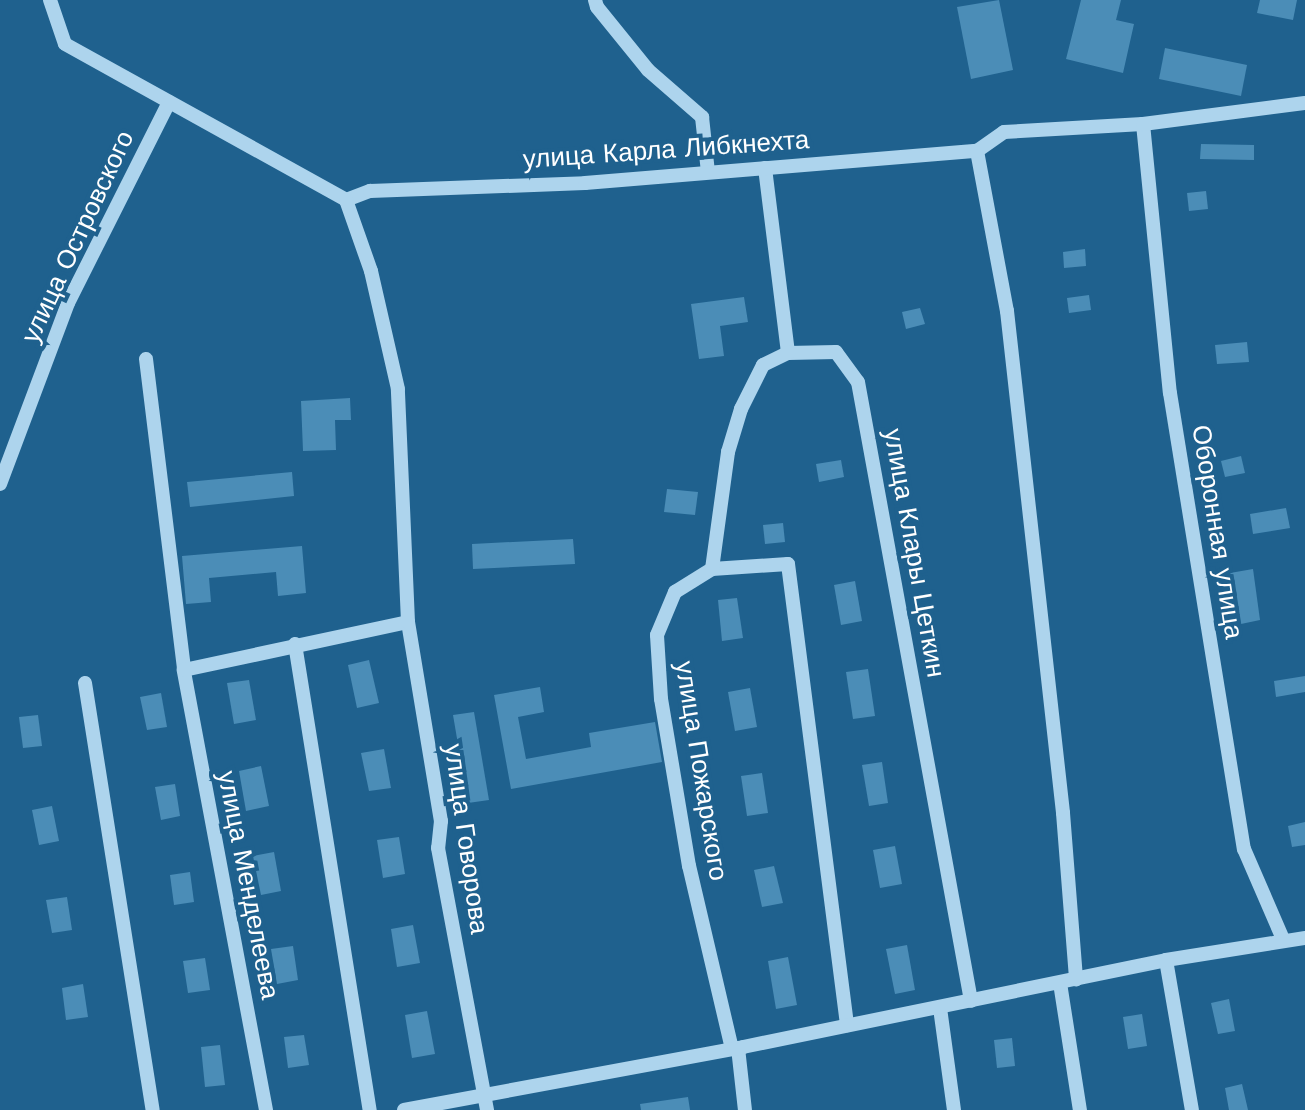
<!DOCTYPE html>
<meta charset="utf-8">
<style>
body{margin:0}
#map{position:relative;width:1305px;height:1110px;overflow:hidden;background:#1f618e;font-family:"Work Sans",sans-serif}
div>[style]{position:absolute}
.building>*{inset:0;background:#4b8db7}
.minor>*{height:14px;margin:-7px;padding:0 7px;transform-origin:7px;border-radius:7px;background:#add4ed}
span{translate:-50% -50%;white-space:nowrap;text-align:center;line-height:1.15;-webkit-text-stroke:8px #1f618e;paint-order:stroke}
.street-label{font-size:26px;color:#fff}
</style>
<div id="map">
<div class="building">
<div style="clip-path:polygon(999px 0,1013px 70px,971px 79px,957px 7px)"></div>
<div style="clip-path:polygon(1081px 0,1121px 0,1116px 20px,1134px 24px,1123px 73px,1066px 59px)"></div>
<div style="clip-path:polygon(1260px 0,1297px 0,1293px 20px,1257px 13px)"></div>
<div style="clip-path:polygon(1165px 48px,1247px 65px,1241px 96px,1159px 79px)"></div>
<div style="clip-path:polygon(1201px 144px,1254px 145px,1254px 160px,1200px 159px)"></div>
<div style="clip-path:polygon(1206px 191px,1208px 209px,1189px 211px,1187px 193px)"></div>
<div style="clip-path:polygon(1085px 249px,1086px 266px,1064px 268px,1063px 252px)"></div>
<div style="clip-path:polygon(1089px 295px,1091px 310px,1069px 313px,1067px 298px)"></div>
<div style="clip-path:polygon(744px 297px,748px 322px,720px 326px,724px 356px,699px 359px,691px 304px)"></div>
<div style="clip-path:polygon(920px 308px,925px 324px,906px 329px,902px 312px)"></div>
<div style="clip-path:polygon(1247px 342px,1249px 362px,1217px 364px,1215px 345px)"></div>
<div style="clip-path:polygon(350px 398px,351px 420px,335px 420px,336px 450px,303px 451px,301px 401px)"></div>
<div style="clip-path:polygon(1241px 456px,1245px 473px,1225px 477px,1221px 461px)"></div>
<div style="clip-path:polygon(841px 460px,844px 477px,819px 482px,816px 464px)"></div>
<div style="clip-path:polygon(292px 472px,294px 496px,190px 507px,187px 482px)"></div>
<div style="clip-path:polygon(667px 489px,698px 492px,695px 515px,664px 512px)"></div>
<div style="clip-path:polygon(1286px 508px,1290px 528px,1253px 534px,1250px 514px)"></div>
<div style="clip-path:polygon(783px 523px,785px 542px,765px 544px,763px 525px)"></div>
<div style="clip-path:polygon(573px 539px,575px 564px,473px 569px,472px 544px)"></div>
<div style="clip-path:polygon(302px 546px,306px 593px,278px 596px,276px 572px,209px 578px,211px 602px,186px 604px,182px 556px)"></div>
<div style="clip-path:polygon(1253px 569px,1260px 620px,1241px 624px,1230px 573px)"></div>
<div style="clip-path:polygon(855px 581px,862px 621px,841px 625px,834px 585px)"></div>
<div style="clip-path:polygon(737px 598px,743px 638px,722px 641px,718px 600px)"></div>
<div style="clip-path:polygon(369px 660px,379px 703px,357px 708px,348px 665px)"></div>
<div style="clip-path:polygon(868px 669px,875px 716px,853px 719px,846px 672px)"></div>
<div style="clip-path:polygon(1305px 676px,1305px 692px,1276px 697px,1274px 681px)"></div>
<div style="clip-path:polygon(249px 680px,256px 720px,234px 724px,227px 683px)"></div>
<div style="clip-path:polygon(540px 687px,544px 712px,518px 717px,526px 759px,591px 747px,589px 733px,655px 722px,662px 762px,511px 789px,494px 695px)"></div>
<div style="clip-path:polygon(750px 688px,757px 727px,735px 731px,728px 692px)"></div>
<div style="clip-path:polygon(161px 693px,167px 727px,147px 730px,140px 697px)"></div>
<div style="clip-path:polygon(474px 712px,489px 800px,468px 803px,453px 715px)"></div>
<div style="clip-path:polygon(38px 715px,42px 746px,23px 748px,19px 717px)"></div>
<div style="clip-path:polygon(384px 749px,391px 788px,369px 791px,361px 753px)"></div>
<div style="clip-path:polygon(882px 762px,888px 803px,869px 806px,862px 765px)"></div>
<div style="clip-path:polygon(261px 766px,269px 806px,246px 811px,239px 771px)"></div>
<div style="clip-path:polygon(762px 773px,768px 813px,747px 816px,741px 776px)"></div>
<div style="clip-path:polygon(175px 784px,180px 816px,161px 820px,155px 787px)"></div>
<div style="clip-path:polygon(52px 806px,59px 841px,39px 845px,32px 810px)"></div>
<div style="clip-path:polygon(1305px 822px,1305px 845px,1292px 847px,1288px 826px)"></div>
<div style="clip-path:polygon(399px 837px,405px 874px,383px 878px,377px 840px)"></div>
<div style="clip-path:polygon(895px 846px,902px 884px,880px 888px,873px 850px)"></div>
<div style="clip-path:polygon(274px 852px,281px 891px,261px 895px,253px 856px)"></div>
<div style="clip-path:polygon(774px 866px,783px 903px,762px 907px,754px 870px)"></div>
<div style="clip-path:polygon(190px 872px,194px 902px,174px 905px,170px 875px)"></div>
<div style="clip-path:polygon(67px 897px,72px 930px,52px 933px,46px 900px)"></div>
<div style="clip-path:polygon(413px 925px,420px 963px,397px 967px,391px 929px)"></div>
<div style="clip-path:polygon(907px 945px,915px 990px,895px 994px,886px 949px)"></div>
<div style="clip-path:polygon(293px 946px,298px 980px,277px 984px,271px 949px)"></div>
<div style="clip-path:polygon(788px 957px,797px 1005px,776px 1009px,768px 961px)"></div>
<div style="clip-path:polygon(205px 958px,210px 990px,188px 993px,183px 961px)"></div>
<div style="clip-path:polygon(83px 984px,88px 1017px,66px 1020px,62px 988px)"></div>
<div style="clip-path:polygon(1229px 999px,1235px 1031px,1218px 1034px,1211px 1003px)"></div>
<div style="clip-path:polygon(427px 1011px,435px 1054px,412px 1058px,405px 1015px)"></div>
<div style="clip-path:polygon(1142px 1014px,1147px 1046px,1128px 1049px,1123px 1017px)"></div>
<div style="clip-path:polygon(304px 1035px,309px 1065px,288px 1068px,284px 1037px)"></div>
<div style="clip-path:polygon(1012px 1038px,1015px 1066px,997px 1068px,994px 1040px)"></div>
<div style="clip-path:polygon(220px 1045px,225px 1085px,205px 1087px,201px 1047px)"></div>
<div style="clip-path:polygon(1242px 1084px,1248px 1110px,1229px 1110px,1225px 1088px)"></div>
<div style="clip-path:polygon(688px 1097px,690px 1110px,641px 1110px,640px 1104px)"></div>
</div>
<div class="minor">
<div style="left:50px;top:0;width:46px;rotate:71.2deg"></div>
<div style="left:65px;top:44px;width:321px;rotate:29deg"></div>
<div style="left:595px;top:0;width:7px;rotate:74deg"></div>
<div style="left:597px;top:7px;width:81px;rotate:51deg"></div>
<div style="left:648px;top:70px;width:72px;rotate:41deg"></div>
<div style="left:702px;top:117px;width:55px;rotate:83.8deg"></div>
<div style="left:1143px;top:124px;width:270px;rotate:84.3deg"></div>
<div style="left:1170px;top:393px;width:462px;rotate:80.8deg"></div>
<div style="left:1244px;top:849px;width:98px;rotate:66.6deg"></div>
<div style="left:977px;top:151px;width:163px;rotate:79.4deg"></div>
<div style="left:1007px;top:311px;width:505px;rotate:83.63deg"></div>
<div style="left:1063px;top:813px;width:167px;rotate:85.5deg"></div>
<div style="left:765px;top:168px;width:186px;rotate:82.9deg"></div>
<div style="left:788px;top:353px;width:48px;rotate:-1.2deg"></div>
<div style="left:836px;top:352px;width:37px;rotate:54deg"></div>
<div style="left:858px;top:382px;width:629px;rotate:79.65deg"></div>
<div style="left:346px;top:200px;width:26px;rotate:-21deg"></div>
<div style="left:370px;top:191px;width:215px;rotate:-2.1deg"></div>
<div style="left:585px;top:183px;width:393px;rotate:-4.7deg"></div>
<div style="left:977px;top:151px;width:33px;rotate:-35deg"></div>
<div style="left:1004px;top:132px;width:139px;rotate:-3.3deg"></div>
<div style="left:1143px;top:124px;width:163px;rotate:-7.4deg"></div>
<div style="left:146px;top:359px;width:313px;rotate:83deg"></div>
<div style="left:0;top:484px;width:193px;rotate:-69.4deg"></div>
<div style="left:68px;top:303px;width:225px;rotate:-63.3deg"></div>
<div style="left:712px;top:569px;width:76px;rotate:-3.8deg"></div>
<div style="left:788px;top:564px;width:465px;rotate:82.7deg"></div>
<div style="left:408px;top:622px;width:202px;rotate:80.6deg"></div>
<div style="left:441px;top:821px;width:27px;rotate:96deg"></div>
<div style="left:438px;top:848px;width:267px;rotate:79.4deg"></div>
<div style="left:295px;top:644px;width:472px;rotate:80.9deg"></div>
<div style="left:85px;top:683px;width:432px;rotate:81deg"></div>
<div style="left:1166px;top:960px;width:152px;rotate:80.2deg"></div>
<div style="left:1060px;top:983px;width:129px;rotate:81.1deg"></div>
<div style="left:940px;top:1008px;width:103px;rotate:82.2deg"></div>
<div style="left:738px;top:1048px;width:62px;rotate:83.6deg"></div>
<div style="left:732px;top:1049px;width:188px;rotate:-103.2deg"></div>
<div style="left:689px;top:866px;width:169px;rotate:-99.5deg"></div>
<div style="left:661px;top:699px;width:64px;rotate:-93.6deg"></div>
<div style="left:657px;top:635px;width:47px;rotate:-67.3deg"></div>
<div style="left:675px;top:592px;width:44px;rotate:-31.9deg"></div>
<div style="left:712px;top:569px;width:118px;rotate:-82.2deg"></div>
<div style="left:728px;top:452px;width:45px;rotate:-73.2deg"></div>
<div style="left:741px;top:409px;width:49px;rotate:-63.4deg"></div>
<div style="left:763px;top:365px;width:28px;rotate:-26deg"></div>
<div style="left:266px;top:1110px;width:448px;rotate:-100.6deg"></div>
<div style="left:184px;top:670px;width:229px;rotate:-12.1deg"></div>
<div style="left:408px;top:622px;width:233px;rotate:-92.5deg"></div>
<div style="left:398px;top:389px;width:121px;rotate:-102.9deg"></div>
<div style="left:371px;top:271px;width:75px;rotate:-109.4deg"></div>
<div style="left:404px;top:1110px;width:345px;rotate:-10.5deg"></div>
<div style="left:743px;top:1047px;width:432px;rotate:-11.6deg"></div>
<div style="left:1166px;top:960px;width:141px;rotate:-9deg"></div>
</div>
<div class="street-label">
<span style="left:666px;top:150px;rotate:-4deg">улица Карла Либкнехта</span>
<span style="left:78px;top:237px;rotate:-65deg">улица Островского</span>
<span style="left:1217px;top:532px;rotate:81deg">Оборонная улица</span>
<span style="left:914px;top:553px;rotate:80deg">улица Клары Цеткин</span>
<span style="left:701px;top:771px;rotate:81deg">улица Пожарского</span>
<span style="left:466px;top:839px;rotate:82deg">улица Говорова</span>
<span style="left:248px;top:885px;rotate:79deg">улица Менделеева</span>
</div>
</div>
